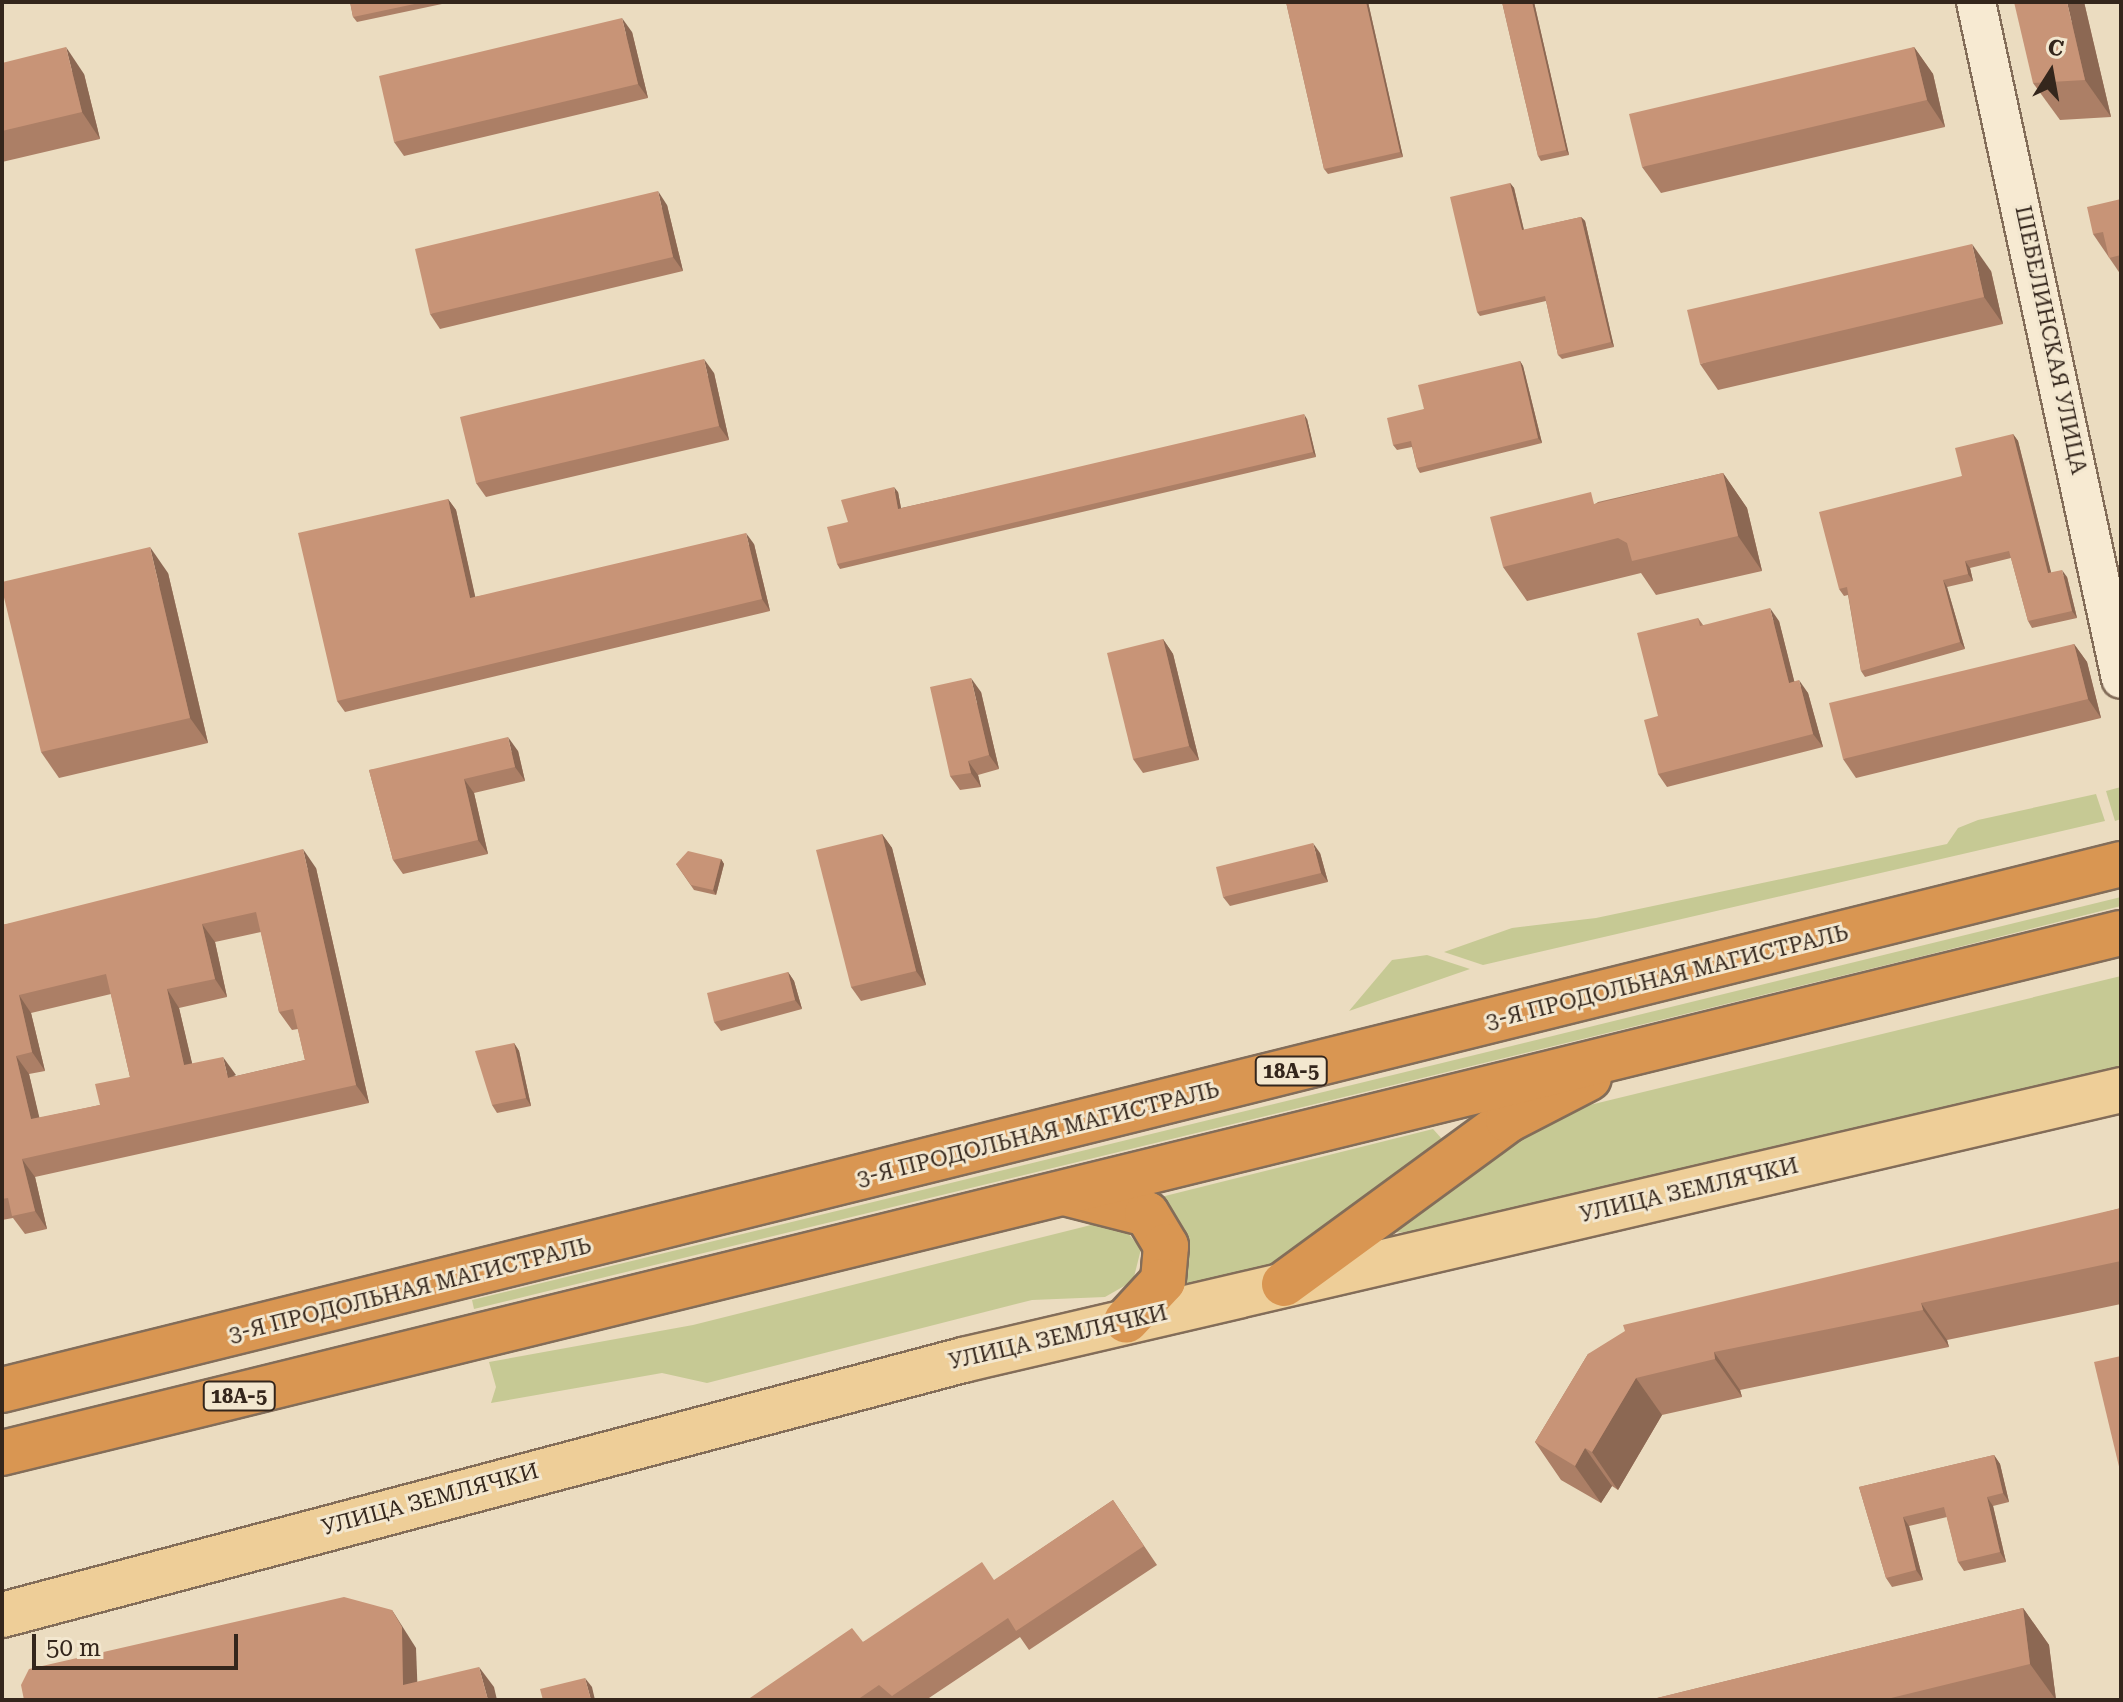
<!DOCTYPE html>
<meta charset="utf-8">
<style>
body{margin:0}
#map{position:relative;width:2123px;height:1702px;overflow:hidden;background:#ebdcc0;font-family:"Roboto Serif",serif}
div>[style]{position:absolute}
.green>*{inset:0;background:#c6c994}
.roads{filter:drop-shadow(2px 0 #836d59) drop-shadow(-2px 0 #836d59) drop-shadow(0 2px #836d59) drop-shadow(0 -2px #836d59)}
.minor>*{height:38px;margin:-19px;padding:0 19px;transform-origin:19px;border-radius:19px;background:#f7ead2}
.major>*{height:44px;margin:-22px;padding:0 22px;transform-origin:22px;border-radius:22px;background:#eece98}
.highway>*{height:44px;margin:-22px;padding:0 22px;transform-origin:22px;border-radius:22px;background:#d99652}
.wall>*{inset:0;background:#ac7f66}
.shaded-wall>*{inset:0;background:#8c6853}
.building>*{inset:0;background:#c89477}
span{translate:-50% -50%;white-space:nowrap;text-align:center;line-height:1.15;-webkit-text-stroke:6px #f3e7cf;paint-order:stroke}
.shield-label span{padding:2px 6px;background:#f3e7cf;border:2px solid;border-radius:6px;-webkit-text-stroke-width:0}
.shield-label{font-size:20px;color:#34261c;font-weight:700}
.street-label{font-size:22px;color:#34261c}
.frame{position:absolute;inset:0;border:4px solid #34261c;pointer-events:none}
.north{position:absolute;left:2011px;top:32px;width:80px;height:80px;-webkit-text-stroke:6px #f3e7cf;paint-order:stroke;rotate:11deg;font-size:22px;font-weight:700;line-height:32px;text-align:center;color:#34261c}
.north::after{content:'';display:block;margin:auto;width:28px;height:36px;background:#34261c;clip-path:polygon(50% 0,100% 100%,50% 72%,0 100%)}
.scale{position:absolute;left:32px;top:1634px;width:206px;height:36px;box-sizing:border-box;border:4px solid #34261c;border-top:0;padding-left:10px;font-size:24px;line-height:28px;white-space:nowrap;color:#34261c;-webkit-text-stroke:6px #f3e7cf;paint-order:stroke}
</style>
<div id="map">
<div class="green">
<div style="clip-path:polygon(2121px 787px,2121px 819px,2115px 821px,2106px 791px)"></div>
<div style="clip-path:polygon(2096px 794px,2105px 821px,1483px 965px,1444px 952px,1512px 928px,1596px 918px,1947px 844px,1958px 828px,1978px 820px)"></div>
<div style="clip-path:polygon(2121px 897px,2121px 906px,1919px 957px,474px 1309px,472px 1300px)"></div>
<div style="clip-path:polygon(1427px 955px,1470px 969px,1349px 1011px,1392px 960px)"></div>
<div style="clip-path:polygon(2121px 976px,2121px 1066px,1426px 1234px,1393px 1232px,1397px 1221px,1528px 1120px)"></div>
<div style="clip-path:polygon(1433px 1129px,1442px 1139px,1436px 1151px,1289px 1261px,1165px 1298px,1149px 1200px)"></div>
<div style="clip-path:polygon(1099px 1223px,1122px 1226px,1141px 1249px,1133px 1281px,1105px 1297px,1032px 1300px,707px 1383px,662px 1373px,491px 1403px,496px 1387px,489px 1362px,693px 1325px)"></div>
</div>
<div class="roads">
<div class="minor">
<div style="left:1976px;top:2px;width:692px;rotate:77.91deg"></div>
</div>
<div class="major">
<div style="left:2px;top:1615px;width:994px;rotate:-14.86deg"></div>
<div style="left:963px;top:1360px;width:1189px;rotate:-13.12deg"></div>
</div>
<div class="highway">
<div style="left:1068px;top:1194px;width:81px;rotate:14.2deg"></div>
<div style="left:1147px;top:1214px;width:37px;rotate:59deg"></div>
<div style="left:1166px;top:1246px;width:35px;rotate:95deg"></div>
<div style="left:1163px;top:1281px;width:54px;rotate:132.8deg"></div>
<div style="left:1284px;top:1284px;width:278px;rotate:-36.2deg"></div>
<div style="left:1508px;top:1120px;width:91px;rotate:-27.4deg"></div>
<div style="left:2px;top:1390px;width:2183px;rotate:-13.94deg"></div>
<div style="left:2px;top:1453px;width:2182px;rotate:-13.79deg"></div>
</div>
</div>
<div class="wall">
<div style="clip-path:polygon(350px 2px,442px 2px,442px 4px,357px 22px,353px 17px)"></div>
<div style="clip-path:polygon(1286px 2px,1368px 2px,1403px 157px,1328px 174px,1324px 169px)"></div>
<div style="clip-path:polygon(1502px 2px,1534px 2px,1569px 155px,1541px 161px,1538px 156px)"></div>
<div style="clip-path:polygon(2084px 2px,2111px 117px,2060px 120px,2033px 83px)"></div>
<div style="clip-path:polygon(632px 32px,648px 98px,404px 156px,394px 142px)"></div>
<div style="clip-path:polygon(1914px 47px,1933px 74px,1945px 127px,1661px 193px,1642px 167px)"></div>
<div style="clip-path:polygon(2px 63px,84px 74px,100px 139px,2px 162px)"></div>
<div style="clip-path:polygon(1510px 183px,1514px 188px,1524px 230px,1581px 217px,1585px 221px,1614px 347px,1562px 359px,1558px 355px,1546px 301px,1480px 316px,1477px 312px)"></div>
<div style="clip-path:polygon(2121px 199px,2121px 275px,2093px 234px)"></div>
<div style="clip-path:polygon(667px 205px,683px 271px,440px 329px,430px 314px)"></div>
<div style="clip-path:polygon(1991px 271px,2003px 324px,1718px 390px,1700px 364px)"></div>
<div style="clip-path:polygon(1520px 361px,1523px 366px,1542px 443px,1420px 473px,1417px 468px,1412px 447px,1397px 450px,1393px 445px,1424px 409px)"></div>
<div style="clip-path:polygon(714px 373px,729px 440px,486px 497px,476px 483px)"></div>
<div style="clip-path:polygon(1307px 419px,1316px 457px,840px 569px,837px 564px,848px 522px,898px 492px,901px 508px)"></div>
<div style="clip-path:polygon(2013px 434px,2018px 441px,2051px 573px,2067px 577px,2077px 618px,2032px 628px,2028px 621px,2011px 558px,1970px 568px,1973px 581px,1947px 587px,1965px 649px,1865px 677px,1861px 671px,1848px 595px,1844px 596px,1839px 589px,1962px 476px)"></div>
<div style="clip-path:polygon(1723px 473px,1747px 508px,1762px 571px,1656px 595px,1641px 573px,1527px 601px,1503px 567px,1598px 502px)"></div>
<div style="clip-path:polygon(448px 499px,456px 510px,475px 597px,754px 544px,770px 611px,345px 712px,337px 701px)"></div>
<div style="clip-path:polygon(168px 573px,208px 743px,59px 778px,41px 752px)"></div>
<div style="clip-path:polygon(1698px 618px,1703px 625px,1779px 621px,1794px 681px,1808px 693px,1823px 747px,1667px 787px,1658px 774px,1658px 716px)"></div>
<div style="clip-path:polygon(1163px 639px,1173px 654px,1199px 760px,1143px 773px,1133px 759px)"></div>
<div style="clip-path:polygon(2074px 644px,2087px 662px,2101px 718px,1856px 778px,1843px 759px)"></div>
<div style="clip-path:polygon(981px 692px,999px 769px,978px 775px,981px 787px,960px 790px,950px 776px)"></div>
<div style="clip-path:polygon(518px 751px,525px 781px,474px 793px,488px 854px,403px 874px,393px 860px,369px 770px)"></div>
<div style="clip-path:polygon(882px 834px,892px 848px,926px 985px,861px 1001px,851px 987px)"></div>
<div style="clip-path:polygon(1320px 853px,1328px 882px,1230px 906px,1223px 897px)"></div>
<div style="clip-path:polygon(721px 859px,724px 864px,716px 895px,694px 890px,676px 864px)"></div>
<div style="clip-path:polygon(evenodd,316px 868px,369px 1103px,35px 1177px,47px 1229px,25px 1234px,13px 1218px,2px 1220px,2px 925px,316px 868px,261px 932px,279px 1012px,292px 1030px,298px 1029px,305px 1060px,236px 1076px,192px 1064px,179px 1008px,227px 997px,215px 942px,261px 932px,316px 868px,111px 994px,130px 1077px,100px 1105px,39px 1118px,29px 1074px,45px 1071px,31px 1013px,111px 994px)"></div>
<div style="clip-path:polygon(788px 972px,794px 981px,802px 1009px,721px 1031px,714px 1022px)"></div>
<div style="clip-path:polygon(514px 1043px,519px 1051px,531px 1106px,497px 1113px,492px 1105px)"></div>
<div style="clip-path:polygon(2121px 1208px,2121px 1304px,1947px 1340px,1949px 1347px,1740px 1390px,1742px 1397px,1662px 1415px,1618px 1490px,1612px 1486px,1601px 1503px,1561px 1480px,1535px 1442px,1588px 1354px)"></div>
<div style="clip-path:polygon(1994px 1455px,2000px 1464px,2009px 1502px,1993px 1506px,2006px 1562px,1964px 1571px,1958px 1562px,1947px 1517px,1909px 1526px,1923px 1580px,1892px 1587px,1886px 1578px,1859px 1487px)"></div>
<div style="clip-path:polygon(1113px 1500px,1157px 1565px,1029px 1650px,1020px 1637px,926px 1700px,747px 1700px,863px 1642px,995px 1580px)"></div>
<div style="clip-path:polygon(2023px 1608px,2049px 1645px,2056px 1700px,1649px 1700px)"></div>
</div>
<div class="shaded-wall">
<div style="clip-path:polygon(1366px 2px,1368px 2px,1403px 157px,1400px 152px)"></div>
<div style="clip-path:polygon(1532px 2px,1534px 2px,1569px 155px,1566px 150px)"></div>
<div style="clip-path:polygon(2067px 2px,2084px 2px,2111px 117px,2085px 80px)"></div>
<div style="clip-path:polygon(622px 18px,632px 32px,648px 98px,638px 84px)"></div>
<div style="clip-path:polygon(66px 47px,84px 74px,100px 139px,82px 112px)"></div>
<div style="clip-path:polygon(1914px 47px,1933px 74px,1945px 127px,1927px 100px)"></div>
<div style="clip-path:polygon(1510px 183px,1514px 188px,1525px 235px,1522px 230px)"></div>
<div style="clip-path:polygon(658px 191px,667px 205px,683px 271px,673px 257px)"></div>
<div style="clip-path:polygon(1581px 217px,1585px 221px,1614px 347px,1611px 342px)"></div>
<div style="clip-path:polygon(1972px 244px,1991px 271px,2003px 324px,1984px 297px)"></div>
<div style="clip-path:polygon(704px 359px,714px 373px,729px 440px,719px 426px)"></div>
<div style="clip-path:polygon(1520px 361px,1523px 366px,1542px 443px,1538px 438px)"></div>
<div style="clip-path:polygon(1304px 414px,1307px 419px,1316px 457px,1313px 452px)"></div>
<div style="clip-path:polygon(2013px 434px,2018px 441px,2053px 580px,2048px 573px)"></div>
<div style="clip-path:polygon(1723px 473px,1747px 508px,1762px 571px,1738px 536px)"></div>
<div style="clip-path:polygon(894px 487px,898px 492px,902px 514px,898px 509px)"></div>
<div style="clip-path:polygon(448px 499px,456px 510px,478px 609px,470px 598px)"></div>
<div style="clip-path:polygon(746px 533px,754px 544px,770px 611px,762px 599px)"></div>
<div style="clip-path:polygon(150px 547px,168px 573px,208px 743px,190px 718px)"></div>
<div style="clip-path:polygon(1965px 561px,1970px 568px,1973px 581px,1968px 574px)"></div>
<div style="clip-path:polygon(2062px 570px,2067px 577px,2077px 618px,2072px 611px)"></div>
<div style="clip-path:polygon(1943px 580px,1947px 587px,1965px 649px,1960px 642px)"></div>
<div style="clip-path:polygon(1770px 608px,1779px 621px,1798px 696px,1789px 683px)"></div>
<div style="clip-path:polygon(1163px 639px,1173px 654px,1199px 760px,1189px 746px)"></div>
<div style="clip-path:polygon(2074px 644px,2087px 662px,2101px 718px,2088px 699px)"></div>
<div style="clip-path:polygon(971px 678px,981px 692px,999px 769px,989px 755px)"></div>
<div style="clip-path:polygon(1799px 680px,1808px 693px,1823px 747px,1813px 734px)"></div>
<div style="clip-path:polygon(508px 737px,518px 751px,525px 781px,515px 767px)"></div>
<div style="clip-path:polygon(968px 761px,978px 775px,981px 787px,971px 773px)"></div>
<div style="clip-path:polygon(464px 779px,474px 793px,488px 854px,478px 840px)"></div>
<div style="clip-path:polygon(882px 834px,892px 848px,926px 985px,916px 971px)"></div>
<div style="clip-path:polygon(1313px 843px,1320px 853px,1328px 882px,1321px 873px)"></div>
<div style="clip-path:polygon(303px 849px,316px 868px,369px 1103px,356px 1085px)"></div>
<div style="clip-path:polygon(721px 859px,724px 864px,716px 895px,713px 890px)"></div>
<div style="clip-path:polygon(202px 924px,215px 942px,227px 997px,215px 979px)"></div>
<div style="clip-path:polygon(788px 972px,794px 981px,802px 1009px,795px 1000px)"></div>
<div style="clip-path:polygon(167px 989px,179px 1008px,197px 1084px,184px 1065px)"></div>
<div style="clip-path:polygon(19px 995px,31px 1013px,45px 1071px,32px 1052px)"></div>
<div style="clip-path:polygon(514px 1043px,519px 1051px,531px 1106px,526px 1098px)"></div>
<div style="clip-path:polygon(16px 1056px,29px 1074px,44px 1137px,31px 1119px)"></div>
<div style="clip-path:polygon(223px 1057px,236px 1075px,228px 1078px)"></div>
<div style="clip-path:polygon(22px 1159px,35px 1177px,47px 1229px,35px 1211px)"></div>
<div style="clip-path:polygon(1921px 1303px,1947px 1340px,1949px 1347px,1923px 1310px)"></div>
<div style="clip-path:polygon(1714px 1352px,1740px 1390px,1742px 1397px,1715px 1359px)"></div>
<div style="clip-path:polygon(1636px 1378px,1662px 1415px,1618px 1490px,1592px 1452px)"></div>
<div style="clip-path:polygon(1585px 1448px,1612px 1486px,1601px 1503px,1575px 1466px)"></div>
<div style="clip-path:polygon(1994px 1455px,2000px 1464px,2009px 1502px,2003px 1493px)"></div>
<div style="clip-path:polygon(1987px 1497px,1993px 1506px,2006px 1562px,2000px 1552px)"></div>
<div style="clip-path:polygon(1903px 1517px,1909px 1526px,1923px 1580px,1916px 1570px)"></div>
<div style="clip-path:polygon(2023px 1608px,2049px 1645px,2056px 1700px,2030px 1664px)"></div>
<div style="clip-path:polygon(392px 1610px,416px 1648px,418px 1700px,403px 1685px)"></div>
<div style="clip-path:polygon(479px 1667px,494px 1687px,497px 1700px,488px 1700px)"></div>
<div style="clip-path:polygon(585px 1678px,592px 1687px,595px 1700px,591px 1700px)"></div>
</div>
<div class="building">
<div style="clip-path:polygon(350px 2px,424px 2px,353px 17px)"></div>
<div style="clip-path:polygon(1286px 2px,1366px 2px,1400px 152px,1324px 169px)"></div>
<div style="clip-path:polygon(1502px 2px,1532px 2px,1566px 150px,1538px 156px)"></div>
<div style="clip-path:polygon(2014px 2px,2067px 2px,2085px 80px,2033px 83px)"></div>
<div style="clip-path:polygon(622px 18px,638px 84px,394px 142px,379px 76px)"></div>
<div style="clip-path:polygon(66px 47px,82px 112px,2px 131px,2px 63px)"></div>
<div style="clip-path:polygon(1914px 47px,1927px 100px,1642px 167px,1629px 114px)"></div>
<div style="clip-path:polygon(1510px 183px,1522px 230px,1581px 217px,1611px 342px,1558px 355px,1545px 296px,1477px 312px,1450px 197px)"></div>
<div style="clip-path:polygon(658px 191px,673px 257px,430px 314px,415px 249px)"></div>
<div style="clip-path:polygon(2121px 199px,2121px 255px,2109px 258px,2103px 232px,2093px 234px,2087px 207px)"></div>
<div style="clip-path:polygon(1972px 244px,1984px 297px,1700px 364px,1687px 310px)"></div>
<div style="clip-path:polygon(704px 359px,719px 426px,476px 483px,460px 417px)"></div>
<div style="clip-path:polygon(1520px 361px,1538px 438px,1417px 468px,1411px 441px,1393px 445px,1387px 418px,1424px 409px,1418px 385px)"></div>
<div style="clip-path:polygon(1304px 414px,1313px 452px,837px 564px,827px 527px,848px 522px,841px 500px,894px 487px,898px 509px)"></div>
<div style="clip-path:polygon(2013px 434px,2048px 573px,2062px 570px,2072px 611px,2028px 621px,2009px 551px,1965px 561px,1968px 574px,1943px 580px,1960px 642px,1861px 671px,1847px 587px,1839px 589px,1819px 512px,1962px 476px,1955px 448px)"></div>
<div style="clip-path:polygon(1723px 473px,1738px 536px,1632px 561px,1627px 543px,1618px 538px,1503px 567px,1490px 517px,1591px 492px,1594px 504px)"></div>
<div style="clip-path:polygon(448px 499px,470px 598px,746px 533px,762px 599px,337px 701px,298px 533px)"></div>
<div style="clip-path:polygon(150px 547px,190px 718px,41px 752px,2px 589px,2px 582px)"></div>
<div style="clip-path:polygon(1770px 608px,1789px 683px,1799px 680px,1813px 734px,1658px 774px,1644px 720px,1658px 716px,1637px 633px,1698px 618px,1700px 626px)"></div>
<div style="clip-path:polygon(1163px 639px,1189px 746px,1133px 759px,1107px 653px)"></div>
<div style="clip-path:polygon(2074px 644px,2088px 699px,1843px 759px,1829px 703px)"></div>
<div style="clip-path:polygon(971px 678px,989px 755px,968px 761px,971px 773px,950px 776px,930px 687px)"></div>
<div style="clip-path:polygon(508px 737px,515px 767px,464px 779px,478px 840px,393px 860px,369px 770px)"></div>
<div style="clip-path:polygon(882px 834px,916px 971px,851px 987px,816px 850px)"></div>
<div style="clip-path:polygon(1313px 843px,1321px 873px,1223px 897px,1216px 867px)"></div>
<div style="clip-path:polygon(evenodd,303px 849px,356px 1085px,22px 1159px,35px 1211px,12px 1216px,8px 1198px,2px 1199px,2px 925px,303px 849px,256px 912px,279px 1012px,293px 1009px,305px 1060px,228px 1078px,223px 1057px,184px 1065px,167px 989px,215px 979px,202px 924px,256px 912px,303px 849px,106px 974px,130px 1077px,95px 1084px,100px 1105px,31px 1119px,16px 1056px,32px 1052px,19px 995px,106px 974px)"></div>
<div style="clip-path:polygon(688px 851px,721px 859px,713px 890px,691px 885px,676px 864px)"></div>
<div style="clip-path:polygon(788px 972px,795px 1000px,714px 1022px,707px 993px)"></div>
<div style="clip-path:polygon(514px 1043px,526px 1098px,492px 1105px,475px 1051px)"></div>
<div style="clip-path:polygon(2121px 1208px,2121px 1261px,1921px 1303px,1923px 1310px,1714px 1352px,1715px 1359px,1636px 1378px,1592px 1452px,1585px 1448px,1575px 1466px,1535px 1442px,1588px 1354px,1625px 1331px,1623px 1325px)"></div>
<div style="clip-path:polygon(2121px 1356px,2121px 1475px,2094px 1362px)"></div>
<div style="clip-path:polygon(1994px 1455px,2003px 1493px,1987px 1497px,2000px 1552px,1958px 1562px,1944px 1507px,1903px 1517px,1916px 1570px,1886px 1578px,1859px 1487px)"></div>
<div style="clip-path:polygon(1113px 1500px,1144px 1546px,1016px 1631px,1008px 1618px,892px 1696px,879px 1685px,857px 1700px,747px 1700px,852px 1628px,863px 1642px,982px 1562px,994px 1580px)"></div>
<div style="clip-path:polygon(344px 1597px,392px 1610px,402px 1627px,403px 1685px,479px 1667px,488px 1700px,24px 1700px,21px 1685px,29px 1669px)"></div>
<div style="clip-path:polygon(2023px 1608px,2030px 1664px,1883px 1700px,1649px 1700px)"></div>
<div style="clip-path:polygon(585px 1678px,591px 1700px,543px 1700px,540px 1689px)"></div>
</div>
<div class="shield-label">
<span style="left:1291px;top:1071px">18А-5</span>
<span style="left:239px;top:1396px">18А-5</span>
</div>
<div class="street-label">
<span style="left:2051px;top:340px;rotate:78deg">ШЕБЕЛИНСКАЯ УЛИЦА</span>
<span style="left:1667px;top:977px;rotate:-14deg">3-Я ПРОДОЛЬНАЯ МАГИСТРАЛЬ</span>
<span style="left:1038px;top:1134px;rotate:-14deg">3-Я ПРОДОЛЬНАЯ МАГИСТРАЛЬ</span>
<span style="left:1689px;top:1190px;rotate:-13deg">УЛИЦА ЗЕМЛЯЧКИ</span>
<span style="left:410px;top:1290px;rotate:-14deg">3-Я ПРОДОЛЬНАЯ МАГИСТРАЛЬ</span>
<span style="left:1058px;top:1337px;rotate:-13deg">УЛИЦА ЗЕМЛЯЧКИ</span>
<span style="left:430px;top:1499px;rotate:-15deg">УЛИЦА ЗЕМЛЯЧКИ</span>
</div>
<div class="frame"></div>
<div class="north">С</div>
<div class="scale">50 m</div>
</div>
